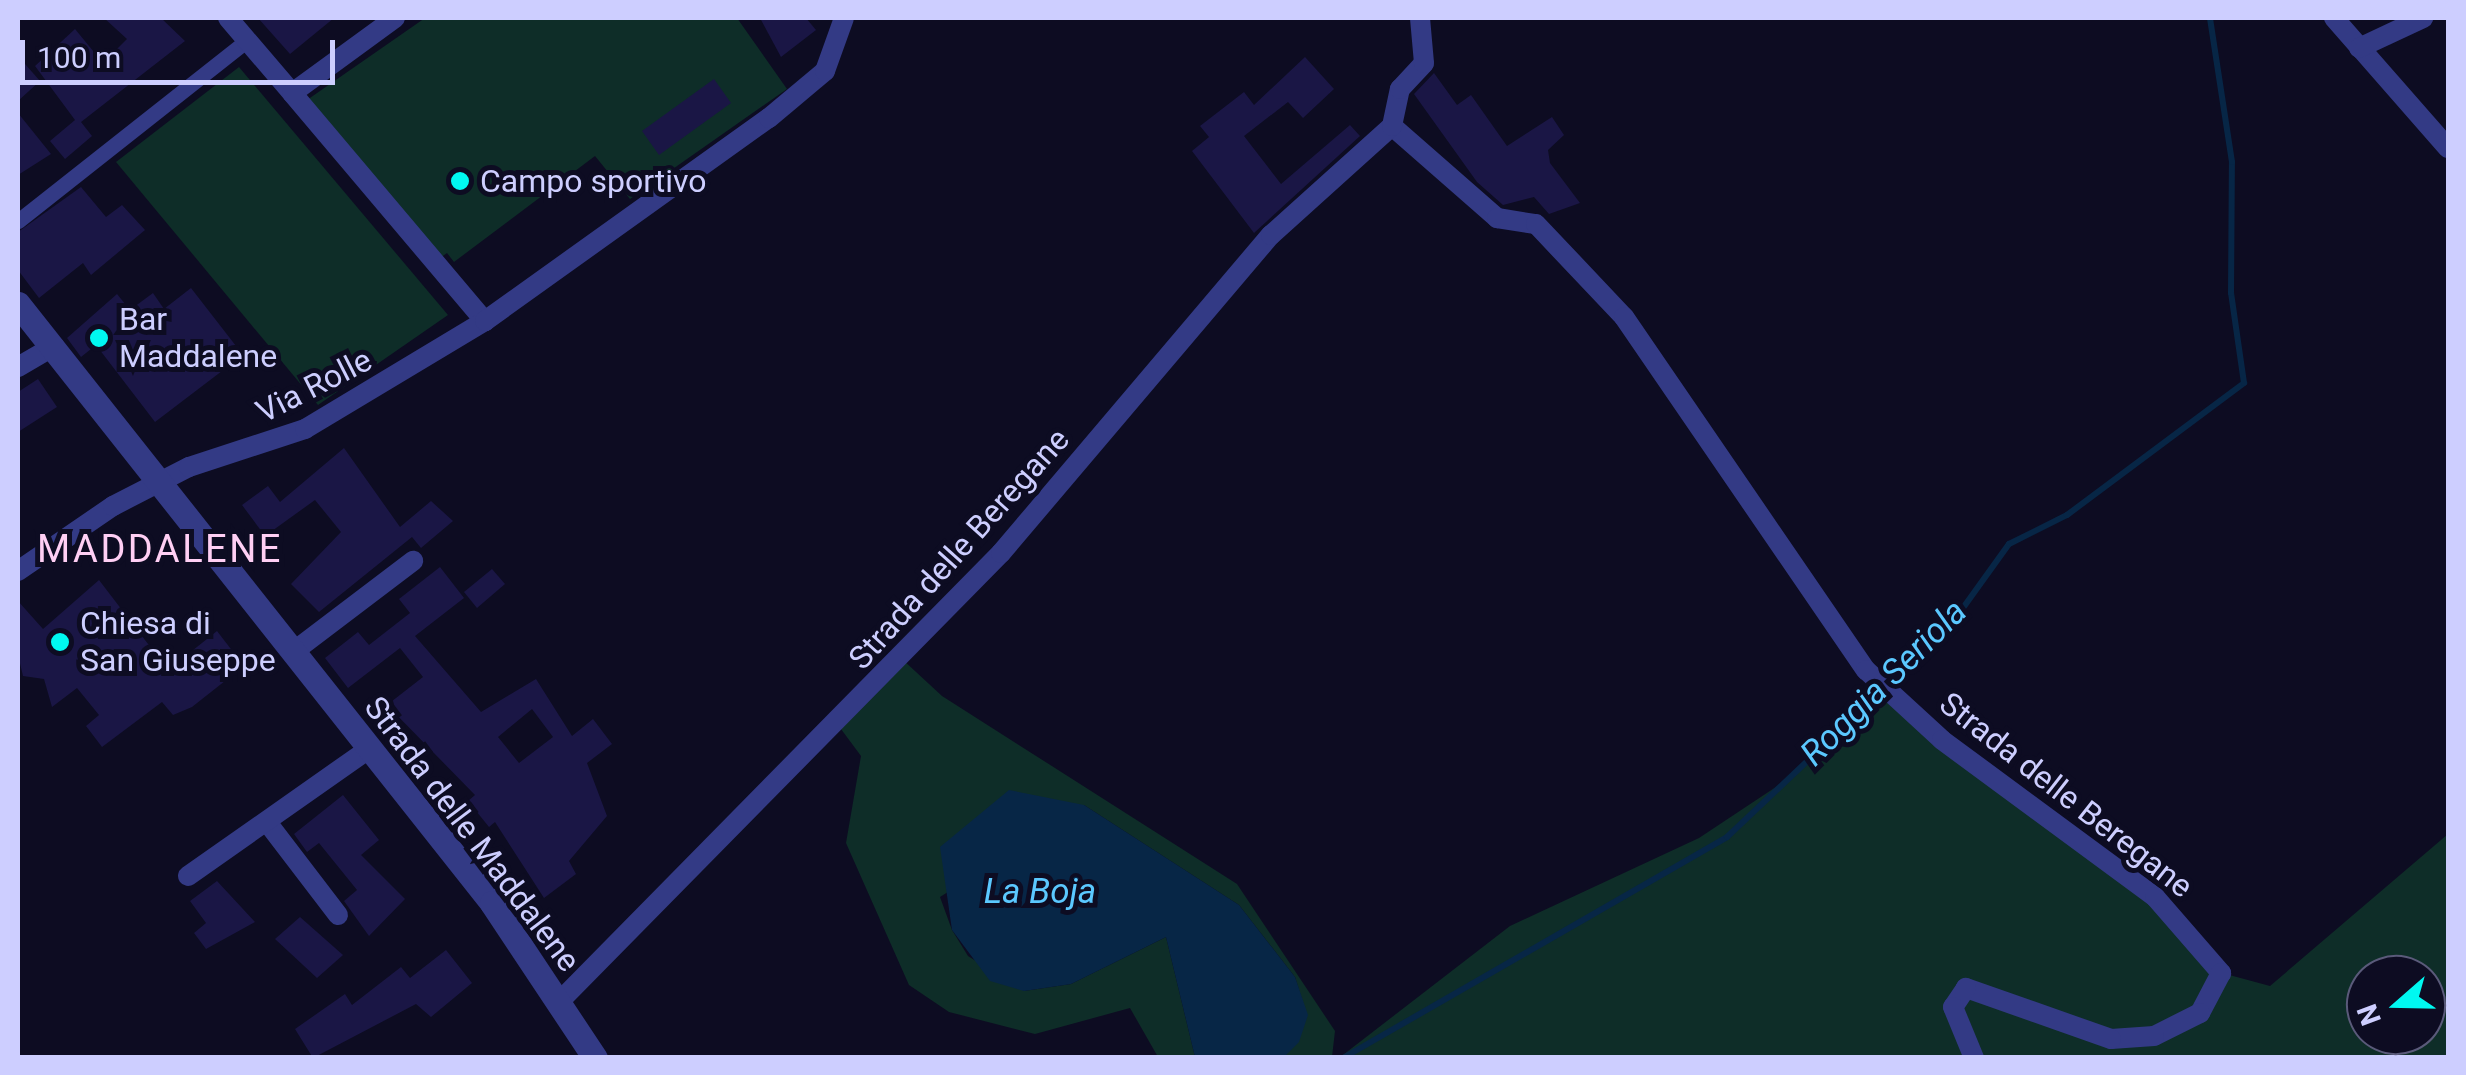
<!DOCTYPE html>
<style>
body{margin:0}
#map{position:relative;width:2466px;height:1075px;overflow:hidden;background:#0d0c22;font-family:Roboto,sans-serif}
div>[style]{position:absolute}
.green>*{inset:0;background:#0e2d28}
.water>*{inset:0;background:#072646}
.stream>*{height:6px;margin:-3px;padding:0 3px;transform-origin:3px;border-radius:3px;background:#072646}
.building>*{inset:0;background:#1a1645}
.pedestrian>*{height:15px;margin:-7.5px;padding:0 7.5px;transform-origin:7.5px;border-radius:7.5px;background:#333a85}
.minor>*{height:20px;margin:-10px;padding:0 10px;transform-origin:10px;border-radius:10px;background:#333a85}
.tertiary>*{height:25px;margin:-12.5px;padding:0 12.5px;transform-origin:12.5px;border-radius:12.5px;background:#333a85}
.dots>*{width:28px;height:28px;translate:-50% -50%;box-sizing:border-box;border:5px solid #0d0c22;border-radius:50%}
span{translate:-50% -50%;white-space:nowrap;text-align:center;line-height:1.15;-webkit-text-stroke:10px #0d0c22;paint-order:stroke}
.poi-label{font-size:32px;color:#cdceff}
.left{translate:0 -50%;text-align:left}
.street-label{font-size:32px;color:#cdceff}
.water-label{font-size:35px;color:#5bc8ff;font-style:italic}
.quarter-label{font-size:38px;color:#ffcff4;letter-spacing:2.5px}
.frame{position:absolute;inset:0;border:20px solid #cdceff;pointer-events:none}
.north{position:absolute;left:2346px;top:955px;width:100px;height:100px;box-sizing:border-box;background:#0d0c22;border:2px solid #5a5a7a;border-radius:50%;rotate:250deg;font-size:28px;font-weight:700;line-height:40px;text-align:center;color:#cdceff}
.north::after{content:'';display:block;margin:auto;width:35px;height:45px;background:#00f8f1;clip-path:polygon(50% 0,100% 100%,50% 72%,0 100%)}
.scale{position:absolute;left:20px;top:40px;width:315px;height:45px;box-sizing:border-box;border:5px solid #cdceff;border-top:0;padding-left:12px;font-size:30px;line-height:35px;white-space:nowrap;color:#cdceff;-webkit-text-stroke:8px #0d0c22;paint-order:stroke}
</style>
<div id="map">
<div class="green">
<div style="clip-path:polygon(425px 18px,737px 18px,787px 89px,630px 199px,595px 156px,454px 262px,447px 253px,436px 261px,307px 100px)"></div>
<div style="clip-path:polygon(239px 67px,448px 315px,318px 405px,116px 162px)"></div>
<div style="clip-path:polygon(902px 659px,942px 696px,1237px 884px,1335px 1031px,1332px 1057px,1284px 1057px,1307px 1015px,1295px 977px,1239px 905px,1084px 805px,940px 897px,952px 930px,968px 956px,1024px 991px,1071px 984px,1166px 937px,1195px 1057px,1158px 1057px,1130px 1008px,1035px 1034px,949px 1012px,909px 985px,846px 843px,861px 756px,838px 725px)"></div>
<div style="clip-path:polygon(evenodd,1886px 689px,2155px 897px,2222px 973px,2270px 986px,2448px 834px,2448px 1057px,1339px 1058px,1510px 926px,1699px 838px,1782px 783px,1886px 689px,2366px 975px,2426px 975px,2426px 1035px,2366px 1035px,2366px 975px)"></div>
</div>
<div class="water">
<div style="clip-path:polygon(1009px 790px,1084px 805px,1239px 905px,1295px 977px,1308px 1015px,1299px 1042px,1284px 1057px,1195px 1057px,1166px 937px,1071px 984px,1024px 991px,990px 981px,952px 930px,940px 847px)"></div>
</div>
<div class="stream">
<div style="left:1343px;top:1058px;width:443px;rotate:-29.9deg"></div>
<div style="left:1727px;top:837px;width:307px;rotate:-43.4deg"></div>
<div style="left:1950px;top:626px;width:101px;rotate:-54.3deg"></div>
<div style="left:2009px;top:544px;width:65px;rotate:-26.6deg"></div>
<div style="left:2067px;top:515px;width:221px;rotate:-36.7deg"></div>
<div style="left:2244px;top:383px;width:91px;rotate:-98.2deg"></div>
<div style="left:2231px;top:293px;width:131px;rotate:-89.6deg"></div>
<div style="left:2232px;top:162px;width:146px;rotate:-98.7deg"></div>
</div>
<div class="building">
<div style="clip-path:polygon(104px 18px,161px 18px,185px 41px,81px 122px,92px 136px,65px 159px,50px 141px,75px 120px,35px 66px,75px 29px,103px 63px,127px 39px)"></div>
<div style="clip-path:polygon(258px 18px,334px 18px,290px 54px)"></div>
<div style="clip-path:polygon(760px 18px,806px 18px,816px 30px,781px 57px)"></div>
<div style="clip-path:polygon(18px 56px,40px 81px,18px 101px)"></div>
<div style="clip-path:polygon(1305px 57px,1334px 89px,1303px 118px,1288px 102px,1244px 136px,1281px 184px,1350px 125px,1360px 136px,1254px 233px,1192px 151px,1209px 137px,1200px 126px,1244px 92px,1254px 105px)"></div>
<div style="clip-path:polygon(1434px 73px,1457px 105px,1471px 95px,1507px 146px,1552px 117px,1564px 135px,1548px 150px,1550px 163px,1580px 203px,1549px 214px,1534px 197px,1503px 205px,1477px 182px,1414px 94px)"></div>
<div style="clip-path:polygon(714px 79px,731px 103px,659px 155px,642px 131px)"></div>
<div style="clip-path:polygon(18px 113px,51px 154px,18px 175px)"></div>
<div style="clip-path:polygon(81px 187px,106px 217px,122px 205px,145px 230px,91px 275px,83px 263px,39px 298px,18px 270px,18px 232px)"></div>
<div style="clip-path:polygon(191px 288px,243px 355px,155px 422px,96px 345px,81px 357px,67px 338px,117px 294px,130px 310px,153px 293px,164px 309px)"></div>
<div style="clip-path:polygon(38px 379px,57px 407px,18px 432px,18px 392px)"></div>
<div style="clip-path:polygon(344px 448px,400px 527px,431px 501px,453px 521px,421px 548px,412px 537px,319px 612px,291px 584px,341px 532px,315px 500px,265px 536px,242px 505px,268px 486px,280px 502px)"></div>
<div style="clip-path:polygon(evenodd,440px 567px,464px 598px,415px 636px,481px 712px,536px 679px,572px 736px,593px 719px,612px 744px,587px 763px,607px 816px,569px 861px,576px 874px,544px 898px,495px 822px,489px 827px,468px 801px,475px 795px,387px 705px,423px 677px,400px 648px,348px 688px,325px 658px,358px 632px,369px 645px,410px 613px,399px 599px,440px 567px,532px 709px,553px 737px,519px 763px,498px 737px,532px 709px)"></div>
<div style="clip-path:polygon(492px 569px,505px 584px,477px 608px,464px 592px)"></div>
<div style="clip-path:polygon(99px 580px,168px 670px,217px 631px,244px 666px,192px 707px,173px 715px,162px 702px,102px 747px,86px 726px,99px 715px,77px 688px,52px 707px,44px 679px,23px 676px,18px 655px,18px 601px,43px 629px)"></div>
<div style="clip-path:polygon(343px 795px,379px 840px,361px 855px,405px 899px,369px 936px,344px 901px,357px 890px,319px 843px,307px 852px,294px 834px)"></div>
<div style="clip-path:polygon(217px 881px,255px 922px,206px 949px,194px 933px,206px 923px,190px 901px)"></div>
<div style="clip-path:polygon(300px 917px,343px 955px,317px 978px,275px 939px)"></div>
<div style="clip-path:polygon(446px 950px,472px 983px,431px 1017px,416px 1004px,313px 1058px,295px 1029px,345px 994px,352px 1005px,401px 967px,410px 978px)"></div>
</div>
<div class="pedestrian">
<div style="left:18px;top:221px;width:292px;rotate:-38.3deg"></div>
</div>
<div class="minor">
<div style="left:228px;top:18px;width:99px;rotate:49.5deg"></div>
<div style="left:395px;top:18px;width:127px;rotate:143.9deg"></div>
<div style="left:292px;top:93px;width:299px;rotate:49.8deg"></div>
<div style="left:2334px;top:18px;width:173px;rotate:48.8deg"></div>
<div style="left:2359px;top:48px;width:71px;rotate:-25.1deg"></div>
<div style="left:1392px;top:126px;width:140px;rotate:41.2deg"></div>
<div style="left:1497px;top:218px;width:39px;rotate:9deg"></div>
<div style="left:1536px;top:224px;width:128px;rotate:46.6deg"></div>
<div style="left:1624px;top:317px;width:428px;rotate:55.6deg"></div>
<div style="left:1866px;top:670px;width:103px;rotate:42.6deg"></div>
<div style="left:1942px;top:740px;width:265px;rotate:36.4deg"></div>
<div style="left:2155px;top:897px;width:101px;rotate:49deg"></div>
<div style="left:2221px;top:973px;width:45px;rotate:117.7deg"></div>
<div style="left:2200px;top:1013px;width:51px;rotate:153.4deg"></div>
<div style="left:2154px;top:1036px;width:43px;rotate:176deg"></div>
<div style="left:2111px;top:1039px;width:154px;rotate:-160.6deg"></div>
<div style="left:1966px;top:988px;width:23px;rotate:124deg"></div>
<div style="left:1953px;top:1007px;width:55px;rotate:67.6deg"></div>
<div style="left:18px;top:367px;width:42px;rotate:-30.3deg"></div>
<div style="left:18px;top:571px;width:115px;rotate:-34.4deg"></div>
<div style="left:113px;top:506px;width:85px;rotate:-27.2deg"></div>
<div style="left:189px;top:467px;width:122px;rotate:-18.1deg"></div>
<div style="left:305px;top:429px;width:210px;rotate:-31deg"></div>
<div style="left:485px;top:321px;width:349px;rotate:-35.6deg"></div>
<div style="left:769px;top:118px;width:73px;rotate:-40deg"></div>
<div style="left:825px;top:71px;width:56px;rotate:-70.3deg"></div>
<div style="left:293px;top:652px;width:151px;rotate:-37.2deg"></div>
<div style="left:270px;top:826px;width:112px;rotate:52.6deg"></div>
<div style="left:188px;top:876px;width:219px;rotate:-35.1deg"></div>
<div style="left:559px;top:1002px;width:630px;rotate:-45.45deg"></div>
<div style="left:1001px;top:553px;width:417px;rotate:-49.7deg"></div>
<div style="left:1271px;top:235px;width:163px;rotate:-42deg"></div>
<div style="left:1392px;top:126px;width:38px;rotate:-78deg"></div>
<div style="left:1400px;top:89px;width:35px;rotate:-47deg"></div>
<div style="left:1424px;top:63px;width:45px;rotate:-95.1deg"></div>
</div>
<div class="tertiary">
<div style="left:18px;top:304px;width:764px;rotate:51.64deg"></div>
<div style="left:492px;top:903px;width:186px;rotate:56.4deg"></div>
</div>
<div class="dots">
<div style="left:460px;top:181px;background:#00f8f1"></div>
<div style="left:99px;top:338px;background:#00f8f1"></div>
<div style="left:60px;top:642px;background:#00f8f1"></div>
</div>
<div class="poi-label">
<span class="left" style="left:480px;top:181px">Campo sportivo</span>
<span class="left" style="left:119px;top:338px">Bar<br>Maddalene</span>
<span class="left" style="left:80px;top:642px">Chiesa di<br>San Giuseppe</span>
</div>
<div class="street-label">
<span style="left:314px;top:386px;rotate:-27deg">Via Rolle</span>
<span style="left:959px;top:549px;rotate:-48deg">Strada delle Beregane</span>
<span style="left:2066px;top:795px;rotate:38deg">Strada delle Beregane</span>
<span style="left:472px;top:834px;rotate:53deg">Strada delle Maddalene</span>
</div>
<div class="water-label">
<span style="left:1884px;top:683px;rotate:-45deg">Roggia Seriola</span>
<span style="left:1040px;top:892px">La Boja</span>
</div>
<div class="quarter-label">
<span style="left:160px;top:550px">MADDALENE</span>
</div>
<div class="frame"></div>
<div class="north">N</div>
<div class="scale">100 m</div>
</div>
